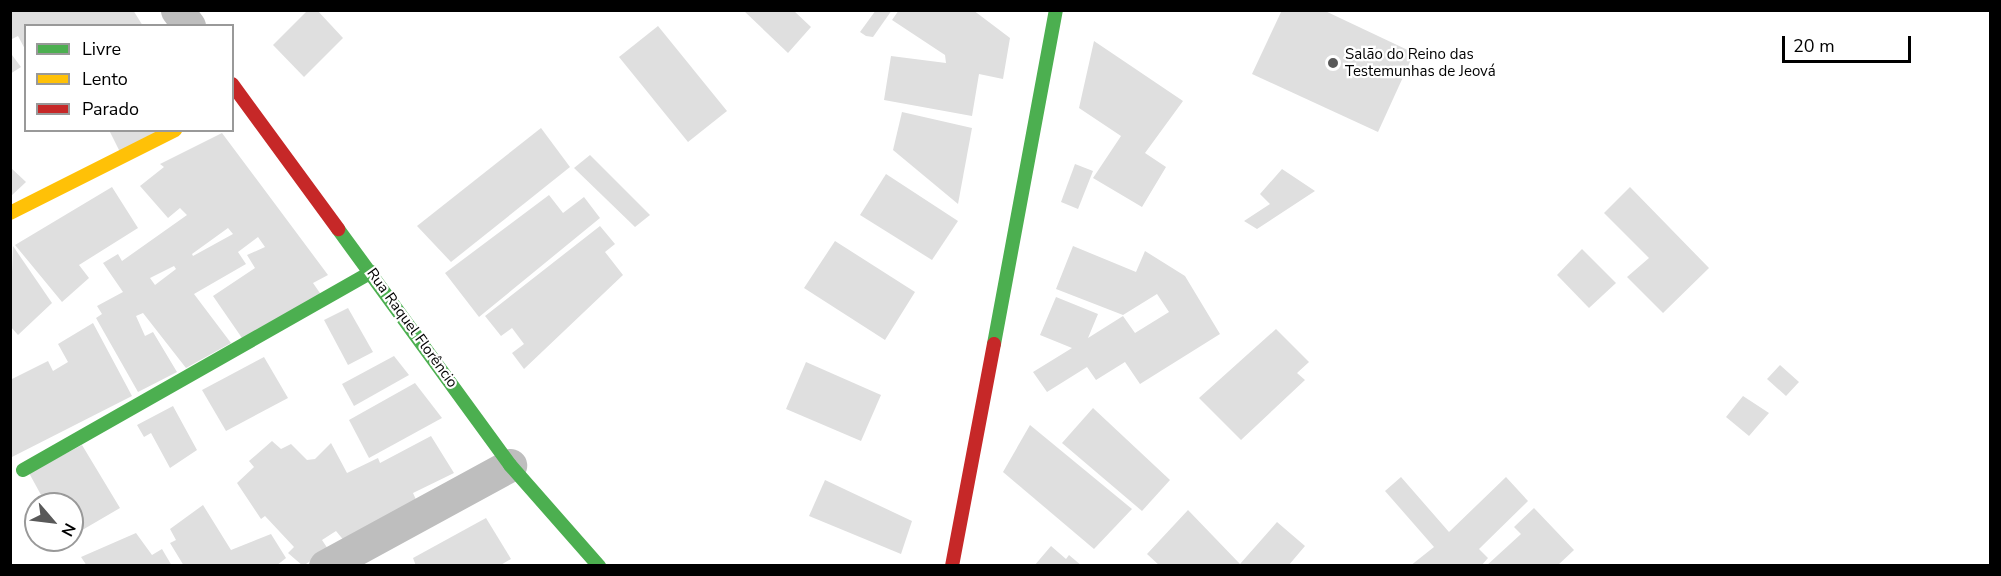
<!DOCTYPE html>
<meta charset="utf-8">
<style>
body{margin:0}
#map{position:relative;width:2001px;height:576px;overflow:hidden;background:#fff;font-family:"Nunito Sans",sans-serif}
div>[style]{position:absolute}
.building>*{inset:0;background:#dfdfdf}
.street>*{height:33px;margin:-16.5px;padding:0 16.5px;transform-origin:16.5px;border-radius:16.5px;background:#bebebe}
.fast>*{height:14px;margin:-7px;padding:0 7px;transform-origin:7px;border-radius:7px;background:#4caf50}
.slow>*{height:14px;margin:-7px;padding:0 7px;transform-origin:7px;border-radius:7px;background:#ffc107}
.jam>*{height:14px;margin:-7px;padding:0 7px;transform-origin:7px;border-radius:7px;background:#c62828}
.dots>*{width:16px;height:16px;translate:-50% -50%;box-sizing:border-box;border:3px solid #fff;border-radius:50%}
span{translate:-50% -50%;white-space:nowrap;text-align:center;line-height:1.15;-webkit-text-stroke:4.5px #fff;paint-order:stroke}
.poi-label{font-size:15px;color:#000}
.left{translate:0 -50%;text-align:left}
.street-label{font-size:15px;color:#000}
.frame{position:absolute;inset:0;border:12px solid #000;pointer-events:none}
.legend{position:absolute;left:24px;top:24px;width:210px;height:108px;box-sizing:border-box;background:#fff;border:2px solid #999;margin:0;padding:8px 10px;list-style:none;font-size:18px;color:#000}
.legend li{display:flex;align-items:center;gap:12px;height:30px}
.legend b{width:30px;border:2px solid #999}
.north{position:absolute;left:24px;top:492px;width:60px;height:60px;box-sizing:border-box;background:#fff;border:2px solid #999;border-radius:50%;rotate:118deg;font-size:16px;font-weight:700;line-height:24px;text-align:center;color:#000}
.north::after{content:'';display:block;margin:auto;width:21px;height:27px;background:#595959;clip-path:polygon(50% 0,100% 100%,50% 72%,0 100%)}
.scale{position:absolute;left:1782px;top:36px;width:129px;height:27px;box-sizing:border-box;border:3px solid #000;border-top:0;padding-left:8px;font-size:18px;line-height:21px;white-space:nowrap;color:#000;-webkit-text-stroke:4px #fff;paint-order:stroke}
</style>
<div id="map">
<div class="building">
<div style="clip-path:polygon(10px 10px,133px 10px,143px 26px,26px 26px,26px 51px,18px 36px,10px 40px)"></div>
<div style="clip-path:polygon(308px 10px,317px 10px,343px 38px,304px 77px,273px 45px)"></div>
<div style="clip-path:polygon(743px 10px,793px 10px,811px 27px,788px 53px)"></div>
<div style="clip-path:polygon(876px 10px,892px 10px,873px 37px,866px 36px,860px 32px)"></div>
<div style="clip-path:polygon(899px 10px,973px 10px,1010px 38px,1003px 79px,979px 74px,972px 116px,884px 100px,891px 56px,946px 63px,945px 55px,892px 20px)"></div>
<div style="clip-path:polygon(1282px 10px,1323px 10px,1414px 53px,1378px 132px,1252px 74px)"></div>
<div style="clip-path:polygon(658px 26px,727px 111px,688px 142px,619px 57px)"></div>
<div style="clip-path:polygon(1094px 41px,1183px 101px,1145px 153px,1166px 167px,1142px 207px,1093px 178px,1121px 136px,1079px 108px)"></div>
<div style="clip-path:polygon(12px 55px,21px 67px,10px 74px,10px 56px)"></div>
<div style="clip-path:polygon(902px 112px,972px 128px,958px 204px,893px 150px)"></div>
<div style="clip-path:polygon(541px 128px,570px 167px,451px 262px,417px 226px)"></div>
<div style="clip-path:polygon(109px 130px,164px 130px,121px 154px)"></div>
<div style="clip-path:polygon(evenodd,222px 133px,328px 275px,313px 283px,322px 296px,242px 338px,213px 296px,255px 268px,247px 255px,265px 247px,258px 237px,238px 252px,246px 264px,194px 294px,231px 343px,186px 368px,143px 313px,136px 316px,145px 336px,153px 332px,177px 372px,138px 392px,96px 318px,102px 314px,97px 306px,123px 292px,103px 263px,118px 254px,122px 261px,187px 215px,180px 208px,168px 218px,140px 186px,164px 167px,160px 164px,222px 133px,228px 228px,233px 234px,193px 256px,192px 254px,228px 228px,222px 133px,174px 266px,176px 269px,155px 285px,150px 278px,174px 266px)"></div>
<div style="clip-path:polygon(590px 155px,650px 215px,635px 227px,574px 168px)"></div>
<div style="clip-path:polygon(1075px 164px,1093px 171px,1078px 209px,1061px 202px)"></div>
<div style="clip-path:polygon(10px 167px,26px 182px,10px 197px)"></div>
<div style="clip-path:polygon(1282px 169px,1315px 191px,1257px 229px,1244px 221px,1270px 204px,1260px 194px)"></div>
<div style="clip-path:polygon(886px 174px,958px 221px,932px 260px,860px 215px)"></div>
<div style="clip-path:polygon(112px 187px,138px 228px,79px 265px,89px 278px,62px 302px,15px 245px)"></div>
<div style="clip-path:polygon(1630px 187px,1709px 268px,1663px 313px,1627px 277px,1649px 258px,1604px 213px)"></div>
<div style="clip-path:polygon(549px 195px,563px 213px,584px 197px,600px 218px,479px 317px,445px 273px)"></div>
<div style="clip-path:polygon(600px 226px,615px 244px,605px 252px,623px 275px,524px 369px,512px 353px,524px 344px,512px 328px,501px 336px,485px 316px)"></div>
<div style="clip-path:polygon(835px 241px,915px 292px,885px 340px,804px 288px)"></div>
<div style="clip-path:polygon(13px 246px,52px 303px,18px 335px,10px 326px)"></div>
<div style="clip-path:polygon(1073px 246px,1136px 272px,1145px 251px,1185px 276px,1220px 334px,1140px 384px,1125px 362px,1096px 380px,1087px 367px,1047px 392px,1033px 372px,1072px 348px,1040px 335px,1056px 297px,1098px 314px,1088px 338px,1123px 316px,1135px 333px,1169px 312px,1157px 294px,1123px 315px,1056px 289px)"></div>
<div style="clip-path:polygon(1582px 249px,1616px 283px,1589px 308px,1557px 275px)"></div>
<div style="clip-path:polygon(348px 308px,373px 352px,348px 365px,324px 320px)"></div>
<div style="clip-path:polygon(93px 323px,132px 396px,10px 458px,10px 380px,48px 361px,53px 371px,68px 362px,58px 344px)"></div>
<div style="clip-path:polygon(1276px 329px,1309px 362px,1297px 373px,1305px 380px,1241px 440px,1199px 398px)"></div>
<div style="clip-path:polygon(394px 356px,409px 375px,354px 406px,342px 384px)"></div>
<div style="clip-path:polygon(264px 357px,288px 398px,226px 431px,202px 390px)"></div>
<div style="clip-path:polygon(806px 362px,881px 395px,861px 441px,786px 409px)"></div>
<div style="clip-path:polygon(1780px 365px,1799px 382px,1786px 396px,1767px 379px)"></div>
<div style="clip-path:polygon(415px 383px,442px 418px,369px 458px,349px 420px)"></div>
<div style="clip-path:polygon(1743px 396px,1769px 413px,1749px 436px,1726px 417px)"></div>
<div style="clip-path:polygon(173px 406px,197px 450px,170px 468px,151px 433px,144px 437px,137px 425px)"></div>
<div style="clip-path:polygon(1093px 408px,1170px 480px,1142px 511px,1062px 443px)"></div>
<div style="clip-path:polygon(1030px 425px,1132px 509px,1094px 549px,1003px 472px)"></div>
<div style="clip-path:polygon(431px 436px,454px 473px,413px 493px,418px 504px,346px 543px,336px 531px,322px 540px,328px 549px,303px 566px,288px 553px,294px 547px,265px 516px,261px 519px,237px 483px,254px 467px,249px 461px,272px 441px,281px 449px,291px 444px,307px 460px,315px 459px,331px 443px,347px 473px,378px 458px,380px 463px)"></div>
<div style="clip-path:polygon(82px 445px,120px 508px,72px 536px,72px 504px,46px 504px,29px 473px)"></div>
<div style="clip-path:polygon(1401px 477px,1449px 532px,1506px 477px,1528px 501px,1479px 549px,1488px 558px,1481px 566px,1410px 566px,1434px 547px,1385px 491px)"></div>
<div style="clip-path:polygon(825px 480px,912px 521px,901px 554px,809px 516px)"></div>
<div style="clip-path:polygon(203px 505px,231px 550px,271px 534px,286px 558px,276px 566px,184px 566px,170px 543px,176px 540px,170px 529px)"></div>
<div style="clip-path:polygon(1534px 508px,1574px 550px,1557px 566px,1486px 566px,1521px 534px,1514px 527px)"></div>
<div style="clip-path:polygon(1188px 510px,1240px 564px,1277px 522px,1305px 546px,1288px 566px,1160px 566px,1147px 554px)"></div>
<div style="clip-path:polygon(486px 518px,511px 559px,499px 566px,416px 566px,413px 558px)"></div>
<div style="clip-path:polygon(136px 533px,152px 555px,162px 549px,172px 566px,87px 566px,81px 557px)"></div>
<div style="clip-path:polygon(1051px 546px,1066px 559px,1069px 555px,1082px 566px,1034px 566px)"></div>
</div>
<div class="street">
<div style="left:177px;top:10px;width:20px;rotate:53deg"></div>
<div style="left:325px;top:566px;width:211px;rotate:-28.6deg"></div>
</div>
<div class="fast">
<div style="left:338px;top:229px;width:292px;rotate:53.9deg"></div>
<div style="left:510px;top:465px;width:135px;rotate:48.6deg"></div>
<div style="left:994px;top:344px;width:340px;rotate:-79.5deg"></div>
<div style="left:23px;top:470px;width:401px;rotate:-29.6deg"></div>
</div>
<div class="slow">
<div style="left:10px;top:213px;width:185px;rotate:-26.7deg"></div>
</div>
<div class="jam">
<div style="left:232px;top:84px;width:180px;rotate:53.8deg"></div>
<div style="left:952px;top:566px;width:226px;rotate:-79.3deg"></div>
</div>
<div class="dots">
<div style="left:1333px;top:63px;background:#595959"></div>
</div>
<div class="poi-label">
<span class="left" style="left:1345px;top:63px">Salão do Reino das<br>Testemunhas de Jeová</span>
</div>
<div class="street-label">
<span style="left:412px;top:328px;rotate:54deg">Rua Raquel Florêncio</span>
</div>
<div class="frame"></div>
<ul class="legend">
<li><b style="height:8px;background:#4caf50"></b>Livre</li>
<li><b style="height:8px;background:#ffc107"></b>Lento</li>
<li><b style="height:8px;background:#c62828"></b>Parado</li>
</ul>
<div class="north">N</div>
<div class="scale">20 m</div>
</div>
